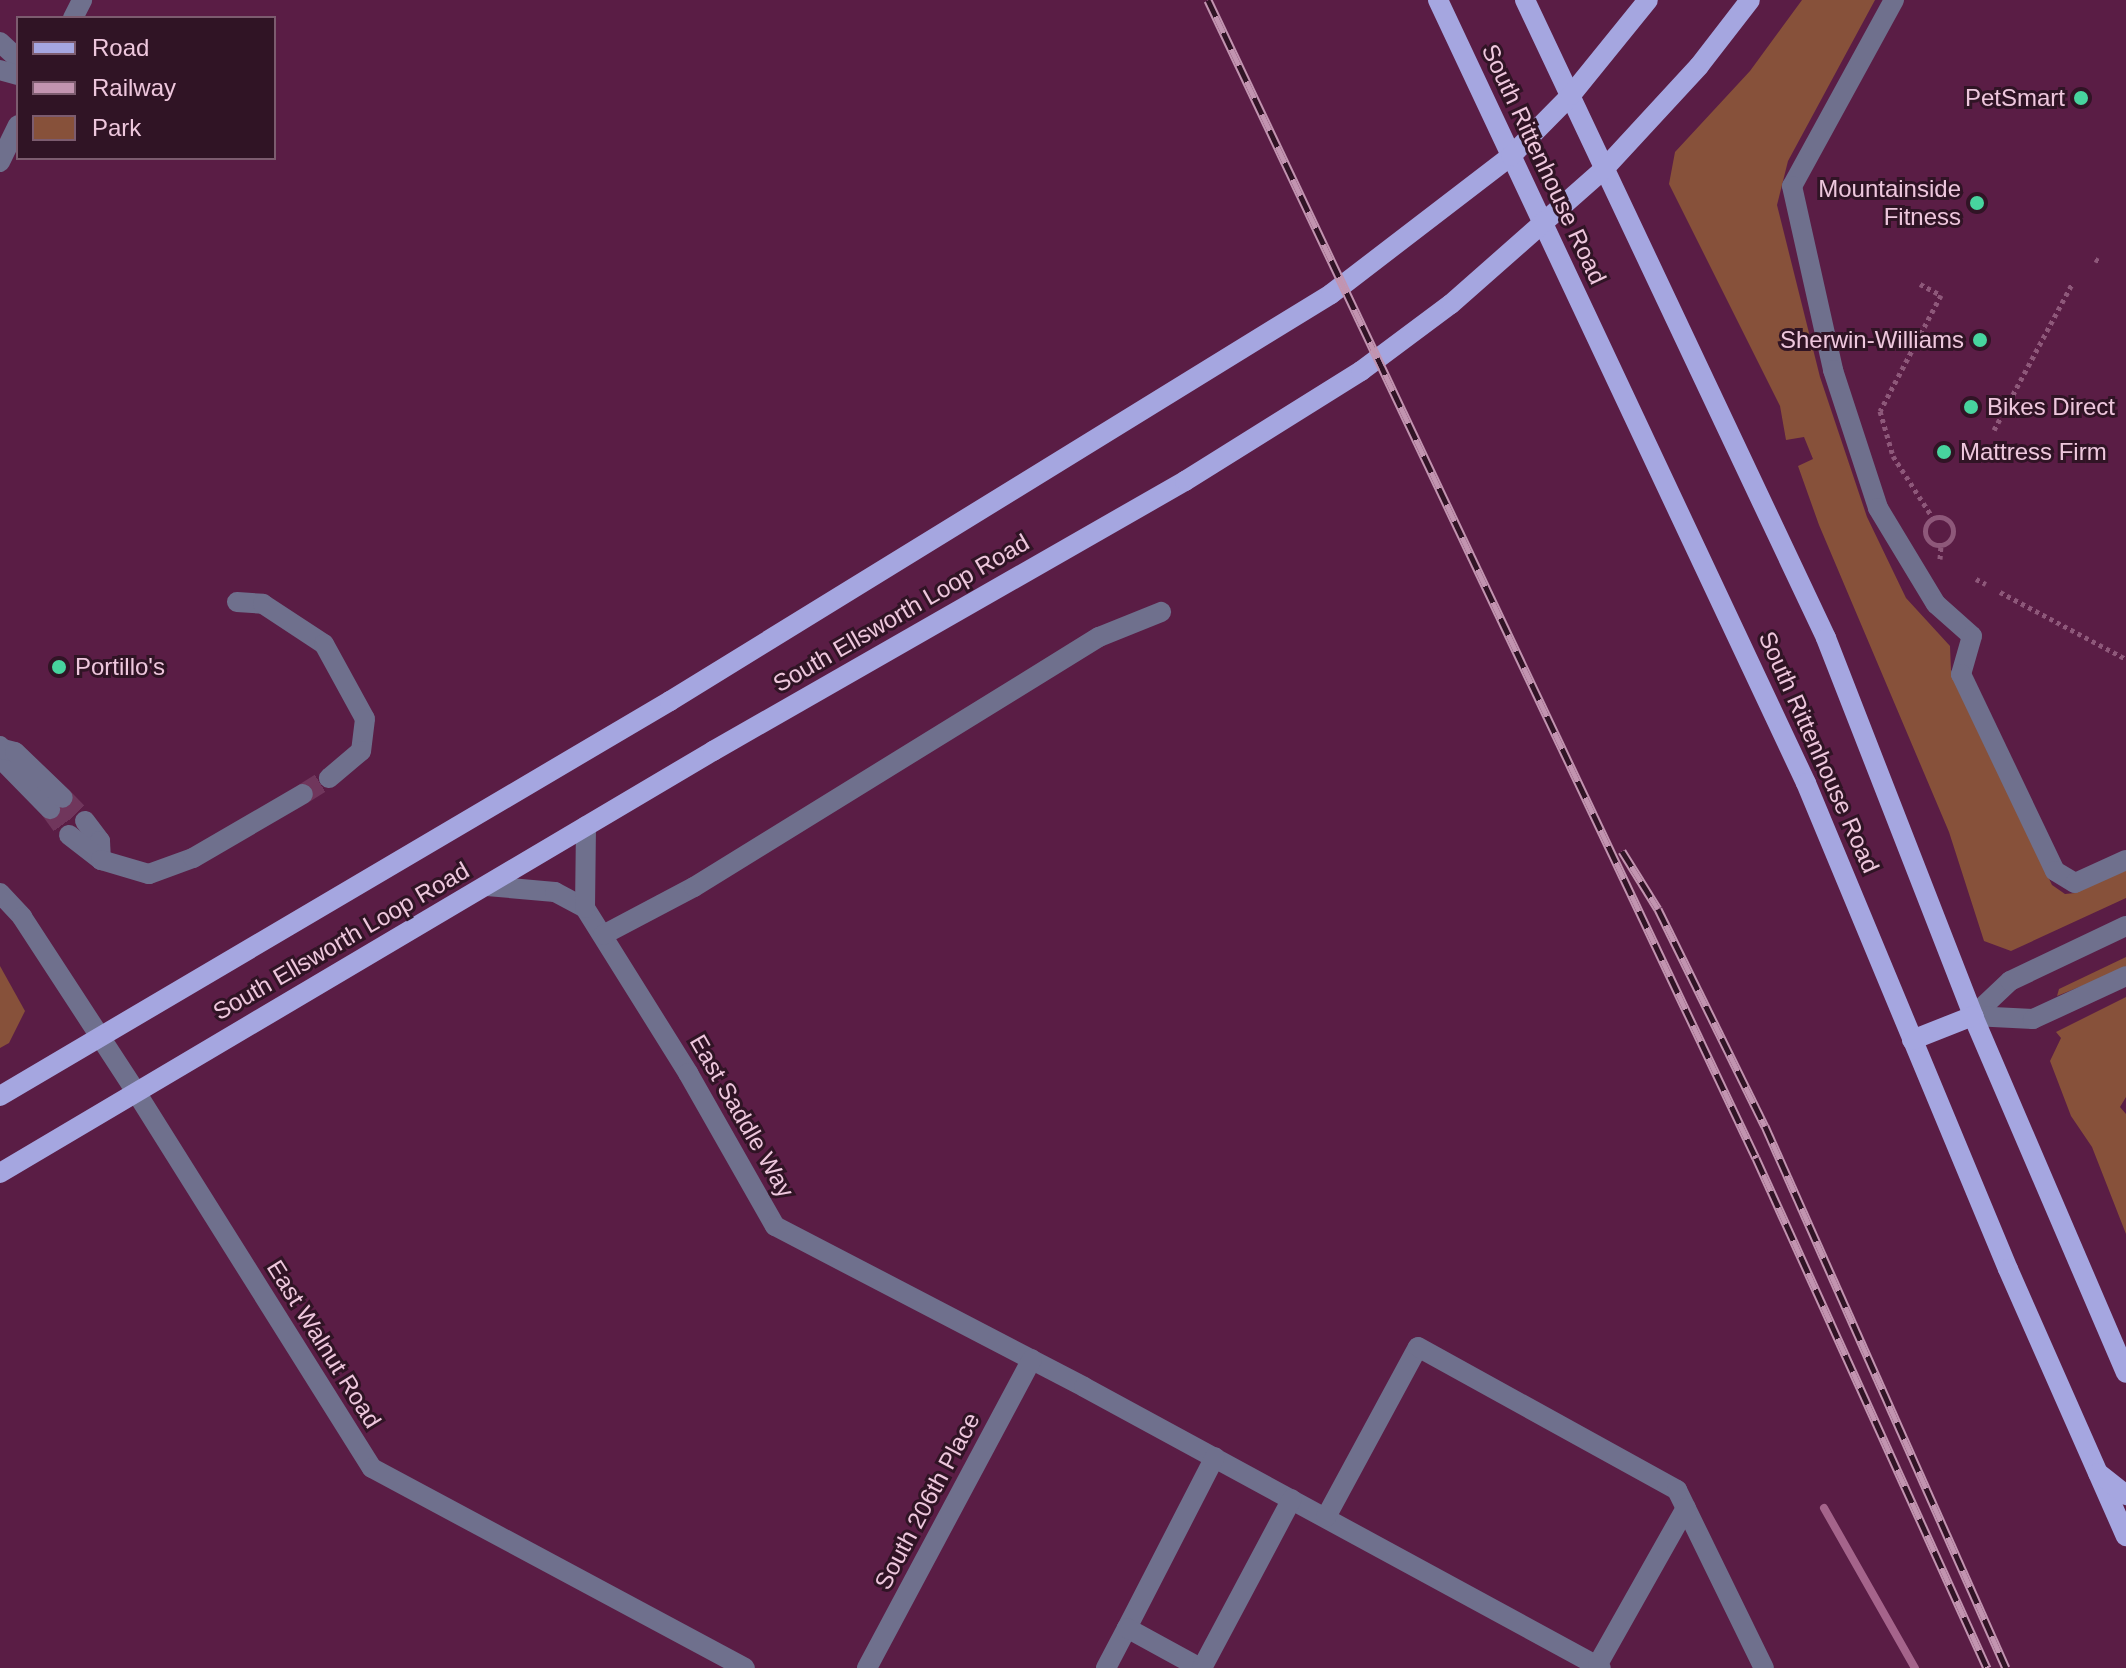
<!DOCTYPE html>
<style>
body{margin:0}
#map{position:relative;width:2126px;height:1668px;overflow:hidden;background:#5a1d45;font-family:Arial,sans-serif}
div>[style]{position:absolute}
.green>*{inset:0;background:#87513a}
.stream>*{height:8px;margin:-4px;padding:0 4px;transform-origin:4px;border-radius:4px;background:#a5648b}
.minor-tunnel>*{height:20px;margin-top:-10px;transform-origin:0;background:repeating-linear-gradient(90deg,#70365c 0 20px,transparent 0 30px)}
.path>*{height:5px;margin-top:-2.5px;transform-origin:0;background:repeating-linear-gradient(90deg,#8e587a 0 4px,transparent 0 8px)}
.path>.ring{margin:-2.5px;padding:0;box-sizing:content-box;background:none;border:5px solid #8e587a;border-radius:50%}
.minor>*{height:20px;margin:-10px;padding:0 10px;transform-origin:10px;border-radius:10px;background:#6f708d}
.major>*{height:20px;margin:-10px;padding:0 10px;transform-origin:10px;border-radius:10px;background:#a5a6e0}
.rail>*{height:9px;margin-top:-4.5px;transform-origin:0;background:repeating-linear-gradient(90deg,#301425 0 18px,#c294b0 0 36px);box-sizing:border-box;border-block:2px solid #c294b0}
.dots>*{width:22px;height:22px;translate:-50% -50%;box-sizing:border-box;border:4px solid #301425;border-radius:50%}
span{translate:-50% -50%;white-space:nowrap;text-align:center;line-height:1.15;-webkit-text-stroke:6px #301425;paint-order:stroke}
.poi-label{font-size:24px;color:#eec7dd}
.right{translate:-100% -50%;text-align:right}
.left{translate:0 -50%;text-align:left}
.street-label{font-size:24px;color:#eec7dd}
.legend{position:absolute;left:16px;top:16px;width:260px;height:144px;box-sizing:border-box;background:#301425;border:2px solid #7c5c6f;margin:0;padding:10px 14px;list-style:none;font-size:24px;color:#eec7dd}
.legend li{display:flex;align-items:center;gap:16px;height:40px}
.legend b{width:40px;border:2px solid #7c5c6f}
</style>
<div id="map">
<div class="green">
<div style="clip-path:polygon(1802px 0,1875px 0,1788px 161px,1777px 205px,1820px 377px,1867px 517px,1906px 598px,1950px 646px,1951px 671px,2052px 885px,2065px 894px,2075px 893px,2126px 869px,2126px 898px,2011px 951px,1984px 941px,1949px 832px,1819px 525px,1798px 466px,1813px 459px,1804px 437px,1786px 440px,1780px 406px,1669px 184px,1675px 152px,1750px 71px)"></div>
<div style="clip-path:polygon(2126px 957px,2126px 968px,2057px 996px,2059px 989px)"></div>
<div style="clip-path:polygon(0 966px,25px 1011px,9px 1043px,0 1048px)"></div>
<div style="clip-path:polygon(2126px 997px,2126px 1097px,2120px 1107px,2126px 1114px,2126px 1234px,2092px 1147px,2071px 1116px,2050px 1061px,2061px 1038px,2056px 1032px)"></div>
</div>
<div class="stream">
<div style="left:1824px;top:1508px;width:184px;rotate:60.4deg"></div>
</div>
<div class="minor-tunnel">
<div style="left:303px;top:794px;width:31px;rotate:-32deg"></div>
<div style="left:63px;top:798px;width:32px;rotate:46deg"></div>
<div style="left:50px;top:809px;width:32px;rotate:54deg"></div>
</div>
<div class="path">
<div style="left:2095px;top:259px;width:7px;rotate:27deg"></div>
<div style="left:1920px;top:284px;width:24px;rotate:28deg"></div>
<div style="left:1941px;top:295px;width:131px;rotate:117.7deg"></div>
<div style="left:1880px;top:411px;width:47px;rotate:73.9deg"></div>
<div style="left:1893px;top:456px;width:74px;rotate:57.2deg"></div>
<div style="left:1994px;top:430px;width:166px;rotate:-61.9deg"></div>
<div class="ring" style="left:1925px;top:517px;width:23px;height:23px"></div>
<div style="left:1940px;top:559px;width:14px;rotate:-86deg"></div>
<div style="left:1976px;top:579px;width:11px;rotate:27deg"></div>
<div style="left:2000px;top:592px;width:143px;rotate:28deg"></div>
</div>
<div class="minor">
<div style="left:1894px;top:0;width:212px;rotate:118.7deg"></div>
<div style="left:1792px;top:186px;width:189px;rotate:77.4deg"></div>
<div style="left:1833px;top:370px;width:145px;rotate:71.9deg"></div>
<div style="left:1878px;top:508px;width:112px;rotate:58.9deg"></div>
<div style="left:1936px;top:604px;width:48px;rotate:41.6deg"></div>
<div style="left:1972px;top:636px;width:40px;rotate:106deg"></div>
<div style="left:1961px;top:674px;width:218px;rotate:64.5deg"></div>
<div style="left:2055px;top:871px;width:23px;rotate:31deg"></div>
<div style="left:2075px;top:883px;width:56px;rotate:-24.3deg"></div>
<div style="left:73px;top:18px;width:20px;rotate:-63deg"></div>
<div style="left:0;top:42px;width:25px;rotate:43deg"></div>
<div style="left:0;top:70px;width:19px;rotate:16deg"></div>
<div style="left:0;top:162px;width:41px;rotate:-64.1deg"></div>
<div style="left:237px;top:602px;width:26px;rotate:4deg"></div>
<div style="left:263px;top:604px;width:73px;rotate:33.3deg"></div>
<div style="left:324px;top:644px;width:85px;rotate:61.3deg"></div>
<div style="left:365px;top:719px;width:32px;rotate:97deg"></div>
<div style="left:361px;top:751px;width:42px;rotate:139.8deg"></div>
<div style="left:0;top:746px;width:16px;rotate:76deg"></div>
<div style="left:4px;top:762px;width:66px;rotate:45.6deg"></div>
<div style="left:3px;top:749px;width:12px;rotate:14deg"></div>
<div style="left:15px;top:752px;width:66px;rotate:43.8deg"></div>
<div style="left:85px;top:821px;width:25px;rotate:53deg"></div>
<div style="left:100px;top:841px;width:19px;rotate:87deg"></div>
<div style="left:69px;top:835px;width:41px;rotate:38deg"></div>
<div style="left:101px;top:860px;width:50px;rotate:16.3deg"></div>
<div style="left:149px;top:874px;width:47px;rotate:-20deg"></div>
<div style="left:193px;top:858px;width:127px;rotate:-30.2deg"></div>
<div style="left:487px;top:886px;width:68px;rotate:5deg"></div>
<div style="left:555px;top:892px;width:34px;rotate:28deg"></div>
<div style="left:585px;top:908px;width:195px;rotate:58deg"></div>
<div style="left:688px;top:1073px;width:176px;rotate:60.4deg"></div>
<div style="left:775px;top:1226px;width:348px;rotate:27.5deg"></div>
<div style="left:1084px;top:1387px;width:588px;rotate:28.52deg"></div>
<div style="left:0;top:893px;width:33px;rotate:47deg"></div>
<div style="left:22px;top:917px;width:209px;rotate:56.9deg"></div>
<div style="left:136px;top:1092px;width:444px;rotate:57.9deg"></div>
<div style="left:372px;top:1468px;width:423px;rotate:28.2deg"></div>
<div style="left:585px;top:908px;width:82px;rotate:-89.3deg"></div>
<div style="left:603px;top:935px;width:103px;rotate:-27.8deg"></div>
<div style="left:694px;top:887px;width:476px;rotate:-31.7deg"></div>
<div style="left:1099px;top:637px;width:67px;rotate:-22deg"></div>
<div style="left:1973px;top:1016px;width:51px;rotate:-43.4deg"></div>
<div style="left:2010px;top:981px;width:128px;rotate:-25.4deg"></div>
<div style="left:1973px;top:1016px;width:60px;rotate:2.9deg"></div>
<div style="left:2033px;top:1019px;width:102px;rotate:-24.8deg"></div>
<div style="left:1326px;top:1517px;width:193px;rotate:-61.6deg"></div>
<div style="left:1418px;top:1347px;width:296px;rotate:28.9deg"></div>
<div style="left:1677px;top:1490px;width:198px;rotate:64deg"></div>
<div style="left:1127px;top:1628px;width:192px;rotate:-62.8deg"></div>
<div style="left:1598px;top:1664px;width:179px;rotate:-60.6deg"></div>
<div style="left:867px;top:1668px;width:350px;rotate:-61.9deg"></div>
<div style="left:1106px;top:1668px;width:45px;rotate:-62.3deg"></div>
<div style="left:1127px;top:1628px;width:83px;rotate:28.7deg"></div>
<div style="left:1202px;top:1668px;width:191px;rotate:-62deg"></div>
</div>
<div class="major">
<div style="left:1438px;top:0;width:865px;rotate:64.83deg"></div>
<div style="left:1806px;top:783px;width:526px;rotate:67.43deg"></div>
<div style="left:2008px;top:1269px;width:292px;rotate:66.2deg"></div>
<div style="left:1525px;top:0;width:705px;rotate:64.74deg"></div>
<div style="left:1826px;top:638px;width:406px;rotate:68.7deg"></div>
<div style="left:1973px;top:1016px;width:388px;rotate:66.8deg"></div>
<div style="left:1912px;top:1040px;width:66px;rotate:-21.5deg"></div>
<div style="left:0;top:1096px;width:778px;rotate:-30.52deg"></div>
<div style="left:670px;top:701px;width:776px;rotate:-31.62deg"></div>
<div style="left:1331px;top:294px;width:227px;rotate:-37.5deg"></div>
<div style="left:1511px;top:156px;width:86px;rotate:-45.5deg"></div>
<div style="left:1571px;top:95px;width:122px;rotate:-51deg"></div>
<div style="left:0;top:1173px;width:829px;rotate:-30.62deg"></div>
<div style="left:713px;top:751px;width:544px;rotate:-29.77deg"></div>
<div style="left:1185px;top:481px;width:208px;rotate:-32deg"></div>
<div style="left:1361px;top:371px;width:112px;rotate:-36.7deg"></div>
<div style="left:1451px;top:304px;width:204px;rotate:-41.4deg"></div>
<div style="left:1604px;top:169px;width:140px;rotate:-47.3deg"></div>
<div style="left:1699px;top:66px;width:83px;rotate:-52.3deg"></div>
<div style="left:2098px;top:1473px;width:36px;rotate:38deg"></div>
</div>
<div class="rail">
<div style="left:1208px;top:0;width:1281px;rotate:64.68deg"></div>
<div style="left:1756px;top:1158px;width:560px;rotate:65.63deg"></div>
<div style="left:1622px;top:851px;width:68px;rotate:58.2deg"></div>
<div style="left:1658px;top:909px;width:242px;rotate:63.8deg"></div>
<div style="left:1765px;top:1126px;width:593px;rotate:66.03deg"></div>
</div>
<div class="dots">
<div style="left:2081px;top:98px;background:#47d49e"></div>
<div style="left:1977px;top:203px;background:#47d49e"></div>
<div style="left:1980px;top:340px;background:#47d49e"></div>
<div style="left:1971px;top:407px;background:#47d49e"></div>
<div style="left:1944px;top:452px;background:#47d49e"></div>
<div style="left:59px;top:667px;background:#47d49e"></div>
</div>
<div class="poi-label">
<span class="right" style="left:2065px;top:98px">PetSmart</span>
<span class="right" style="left:1961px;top:203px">Mountainside<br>Fitness</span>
<span class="right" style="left:1964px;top:340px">Sherwin-Williams</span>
<span class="left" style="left:1987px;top:407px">Bikes Direct</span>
<span class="left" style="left:1960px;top:452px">Mattress Firm</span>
<span class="left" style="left:75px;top:667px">Portillo's</span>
</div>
<div class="street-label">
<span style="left:1544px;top:164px;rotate:65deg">South Rittenhouse Road</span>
<span style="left:901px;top:613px;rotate:-30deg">South Ellsworth Loop Road</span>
<span style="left:1819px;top:752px;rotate:66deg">South Rittenhouse Road</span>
<span style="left:341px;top:941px;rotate:-30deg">South Ellsworth Loop Road</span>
<span style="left:742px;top:1116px;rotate:60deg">East Saddle Way</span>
<span style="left:324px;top:1344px;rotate:58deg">East Walnut Road</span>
<span style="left:927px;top:1501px;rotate:-62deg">South 206th Place</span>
</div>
<ul class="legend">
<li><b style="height:10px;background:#a5a6e0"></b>Road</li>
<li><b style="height:10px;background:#c294b0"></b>Railway</li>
<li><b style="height:22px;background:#87513a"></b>Park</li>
</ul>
</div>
